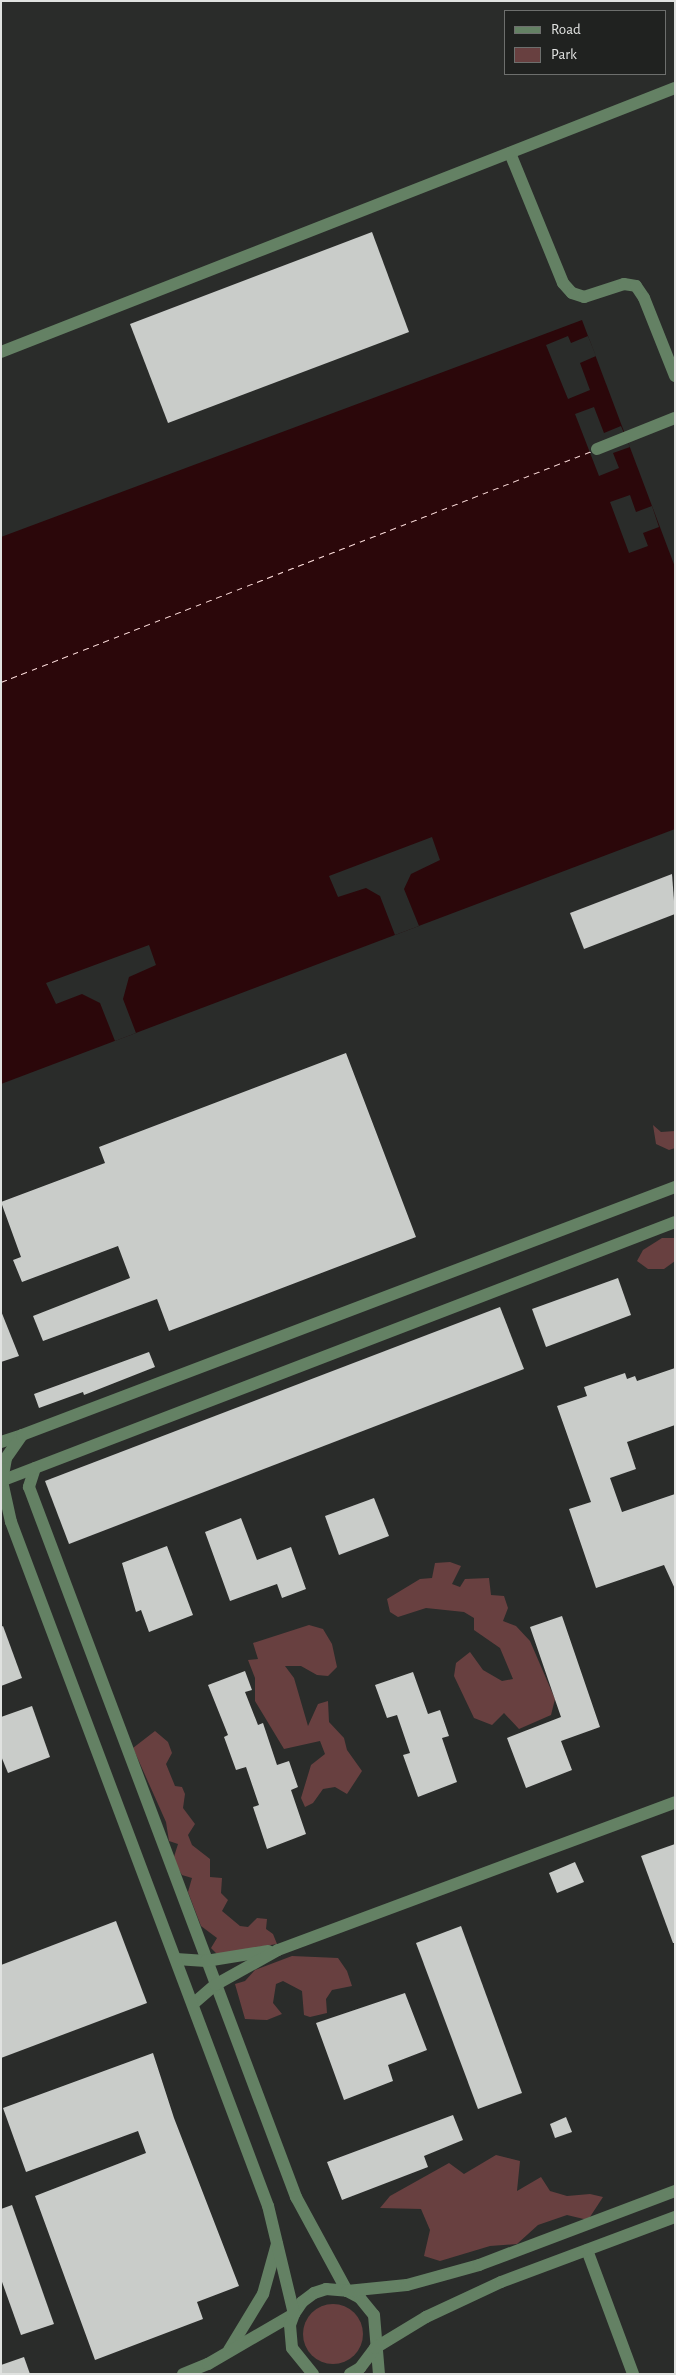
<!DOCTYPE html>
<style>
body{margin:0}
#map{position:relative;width:676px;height:2375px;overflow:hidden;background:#2a2c2a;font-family:"Alegreya Sans",sans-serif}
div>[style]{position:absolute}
.green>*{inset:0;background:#684040}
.round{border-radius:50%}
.water>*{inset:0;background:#2b070a}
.pier>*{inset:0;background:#2a2c2a}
.ferry>*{height:1px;margin-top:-0.5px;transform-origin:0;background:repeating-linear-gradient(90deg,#fadad9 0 6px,transparent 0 11px)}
.building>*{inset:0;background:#c9ccc9}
.minor>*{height:12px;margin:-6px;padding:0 6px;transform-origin:6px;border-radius:6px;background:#648164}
span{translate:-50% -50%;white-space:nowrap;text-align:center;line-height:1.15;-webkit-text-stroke:5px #202220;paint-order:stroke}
.frame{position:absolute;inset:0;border:2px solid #e0e2e0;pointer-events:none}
.legend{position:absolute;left:504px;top:10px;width:162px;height:65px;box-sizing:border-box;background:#202220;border:1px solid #6d6f6d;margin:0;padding:6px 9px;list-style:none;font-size:15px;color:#e0e2e0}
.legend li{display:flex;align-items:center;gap:10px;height:25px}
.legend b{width:25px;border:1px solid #6d6f6d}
</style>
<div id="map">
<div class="green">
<div style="clip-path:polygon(653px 1125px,661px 1132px,675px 1131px,675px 1148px,669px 1150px,656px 1144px)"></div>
<div style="clip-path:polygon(662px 1238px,675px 1238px,675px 1261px,664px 1269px,648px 1269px,637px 1261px,643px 1250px)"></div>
<div style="clip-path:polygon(450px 1562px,461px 1566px,452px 1584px,460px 1587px,465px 1579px,489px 1578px,491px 1595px,504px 1596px,508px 1608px,503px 1621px,516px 1626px,530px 1641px,555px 1699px,551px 1715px,519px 1729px,504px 1713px,492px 1725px,474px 1718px,454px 1676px,456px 1663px,470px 1652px,483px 1670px,502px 1681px,513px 1679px,500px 1648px,474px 1630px,474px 1618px,464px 1612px,426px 1608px,398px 1617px,390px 1612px,387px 1599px,420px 1579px,432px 1578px,435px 1563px)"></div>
<div style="clip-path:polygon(309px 1625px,323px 1629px,332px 1644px,337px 1667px,328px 1676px,317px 1675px,301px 1666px,285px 1666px,294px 1678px,308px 1726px,318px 1704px,328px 1701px,329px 1722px,344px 1738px,347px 1750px,362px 1771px,347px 1794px,335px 1787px,323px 1789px,313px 1803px,305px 1807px,301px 1798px,311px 1765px,325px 1754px,320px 1741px,284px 1749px,255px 1701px,255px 1678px,248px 1660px,258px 1659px,253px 1643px)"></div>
<div style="clip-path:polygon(155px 1731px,168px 1742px,172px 1753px,166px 1764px,175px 1786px,182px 1787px,185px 1794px,183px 1808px,195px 1824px,188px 1835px,192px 1845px,210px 1859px,210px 1877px,222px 1878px,221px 1893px,228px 1900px,222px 1911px,240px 1926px,248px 1927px,257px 1918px,267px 1919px,266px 1929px,273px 1934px,277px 1944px,217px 1954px,211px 1948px,217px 1938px,201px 1926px,188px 1892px,192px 1878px,182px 1875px,173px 1860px,178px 1844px,169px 1841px,166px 1822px,133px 1748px)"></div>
<div style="clip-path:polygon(292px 1956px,338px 1958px,347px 1971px,352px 1986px,332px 1990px,326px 1999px,327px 2013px,310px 2017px,304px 2015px,302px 1991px,283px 1981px,276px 1984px,273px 2003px,282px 2014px,267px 2020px,245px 2019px,235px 1984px,245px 1981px,255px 1970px)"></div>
<div style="clip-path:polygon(496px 2155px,520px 2161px,517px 2191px,541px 2177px,550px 2191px,567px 2196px,590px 2194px,603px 2197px,588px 2220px,567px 2215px,538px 2225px,517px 2244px,490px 2246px,440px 2261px,424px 2256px,430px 2230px,421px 2209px,380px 2208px,390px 2196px,449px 2163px,464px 2174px)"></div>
<div class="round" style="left:303px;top:2304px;width:60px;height:60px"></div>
</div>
<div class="water">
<div style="clip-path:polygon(582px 320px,675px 567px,675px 829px,1px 1084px,1px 537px)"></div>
</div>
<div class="pier">
<div style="clip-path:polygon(568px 336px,571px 343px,588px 336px,596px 356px,580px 363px,590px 390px,568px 399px,546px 345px)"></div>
<div style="clip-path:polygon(594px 407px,604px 433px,621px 426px,630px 447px,613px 453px,619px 468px,599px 476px,575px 414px)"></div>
<div style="clip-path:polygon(630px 495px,636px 512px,652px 506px,659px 527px,643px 533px,648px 546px,629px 553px,610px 502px)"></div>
<div style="clip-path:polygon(432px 837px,440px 860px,411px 874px,404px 889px,419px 926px,395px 935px,380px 896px,366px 888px,338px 897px,329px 876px)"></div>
<div style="clip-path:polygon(149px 945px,156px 965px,129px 977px,123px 999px,136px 1033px,115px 1041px,100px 1003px,82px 994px,56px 1004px,46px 983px)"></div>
</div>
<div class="ferry">
<div style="left:1px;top:682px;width:635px;rotate:-21.35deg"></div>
</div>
<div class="building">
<div style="clip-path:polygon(372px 232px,409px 332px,168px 423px,130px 324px)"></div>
<div style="clip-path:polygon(672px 874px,675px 914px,584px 949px,570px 913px)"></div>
<div style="clip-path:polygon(346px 1053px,416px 1237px,169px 1331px,157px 1299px,43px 1341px,33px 1316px,130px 1278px,118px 1246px,22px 1282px,13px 1260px,21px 1257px,1px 1202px,105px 1163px,99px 1147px)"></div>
<div style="clip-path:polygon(618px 1278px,631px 1315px,546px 1347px,532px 1309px)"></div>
<div style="clip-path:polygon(500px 1307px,524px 1369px,69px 1544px,45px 1481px)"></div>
<div style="clip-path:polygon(1px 1311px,19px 1356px,1px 1362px)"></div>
<div style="clip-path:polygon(149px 1352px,155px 1367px,84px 1395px,83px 1392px,39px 1408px,34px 1394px)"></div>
<div style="clip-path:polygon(675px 1368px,675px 1425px,627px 1442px,636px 1469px,610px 1478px,622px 1512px,675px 1494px,675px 1589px,664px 1565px,596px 1588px,569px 1509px,591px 1502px,557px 1406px,587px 1396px,584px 1387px,625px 1373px,627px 1379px,635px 1376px,637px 1381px)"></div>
<div style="clip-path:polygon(374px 1498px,389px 1536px,339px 1555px,325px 1516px)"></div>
<div style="clip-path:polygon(241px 1518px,257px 1560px,291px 1547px,306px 1589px,282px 1598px,277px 1584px,230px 1601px,205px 1532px)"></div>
<div style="clip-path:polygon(167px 1546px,193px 1615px,149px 1632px,141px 1610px,136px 1612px,122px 1563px)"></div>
<div style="clip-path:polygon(562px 1616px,600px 1727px,561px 1741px,572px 1770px,526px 1788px,507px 1738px,561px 1717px,530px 1627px)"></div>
<div style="clip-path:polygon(3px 1626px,22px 1678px,1px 1686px,1px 1627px)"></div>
<div style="clip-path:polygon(245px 1671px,252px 1690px,245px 1692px,258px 1725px,263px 1723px,277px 1765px,289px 1761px,298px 1787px,291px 1790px,306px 1834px,267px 1849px,253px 1807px,259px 1805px,246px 1767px,236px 1770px,224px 1737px,228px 1735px,208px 1685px)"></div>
<div style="clip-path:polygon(413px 1672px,428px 1714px,440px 1710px,449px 1736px,442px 1738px,457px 1782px,418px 1797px,403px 1755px,410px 1753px,397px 1715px,387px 1718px,375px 1685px)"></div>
<div style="clip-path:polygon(32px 1706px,50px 1757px,8px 1773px,1px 1756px,1px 1717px)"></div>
<div style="clip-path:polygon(675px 1844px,675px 1943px,673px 1943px,641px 1856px)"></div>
<div style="clip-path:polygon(575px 1862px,584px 1882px,557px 1893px,549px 1873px)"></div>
<div style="clip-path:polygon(116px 1921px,147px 2003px,1px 2058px,1px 1965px)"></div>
<div style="clip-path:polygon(461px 1926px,522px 2093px,478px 2109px,416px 1943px)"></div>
<div style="clip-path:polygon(405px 1993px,427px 2050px,388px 2065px,393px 2081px,344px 2100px,316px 2023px)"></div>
<div style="clip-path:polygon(153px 2053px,174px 2118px,239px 2286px,197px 2302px,203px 2319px,95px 2360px,35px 2196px,146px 2153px,138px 2131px,26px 2172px,3px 2108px)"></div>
<div style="clip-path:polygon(453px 2115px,463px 2140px,424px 2156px,428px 2167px,342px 2200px,327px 2162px)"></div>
<div style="clip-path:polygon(566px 2117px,572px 2132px,555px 2138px,550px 2124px)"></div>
<div style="clip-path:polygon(12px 2205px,54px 2324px,21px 2335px,1px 2279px,1px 2209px)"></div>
<div style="clip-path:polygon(24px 2357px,30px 2374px,1px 2374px,1px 2365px)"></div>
</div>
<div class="minor">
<div style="left:510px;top:153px;width:140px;rotate:67.8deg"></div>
<div style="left:563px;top:283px;width:13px;rotate:48deg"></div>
<div style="left:572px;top:293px;width:13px;rotate:18deg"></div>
<div style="left:584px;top:297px;width:42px;rotate:-18deg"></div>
<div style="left:624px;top:284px;width:12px;rotate:9deg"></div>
<div style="left:636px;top:286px;width:14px;rotate:56deg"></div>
<div style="left:644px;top:298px;width:84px;rotate:68.3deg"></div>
<div style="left:1px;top:352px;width:724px;rotate:-21.39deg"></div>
<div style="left:597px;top:449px;width:84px;rotate:-21.7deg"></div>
<div style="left:1px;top:1442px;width:22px;rotate:-18deg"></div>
<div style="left:35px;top:1468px;width:20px;rotate:108deg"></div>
<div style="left:29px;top:1487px;width:759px;rotate:69.39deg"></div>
<div style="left:296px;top:2197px;width:107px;rotate:61.5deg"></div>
<div style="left:347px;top:2291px;width:15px;rotate:28deg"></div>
<div style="left:360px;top:2298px;width:22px;rotate:51deg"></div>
<div style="left:374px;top:2315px;width:59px;rotate:85.2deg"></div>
<div style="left:1px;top:1481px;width:722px;rotate:-21.02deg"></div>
<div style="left:176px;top:1959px;width:30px;rotate:4deg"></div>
<div style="left:206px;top:1961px;width:63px;rotate:-9.2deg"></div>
<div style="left:193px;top:2004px;width:29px;rotate:-41deg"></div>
<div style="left:215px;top:1985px;width:72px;rotate:-29.1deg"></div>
<div style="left:278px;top:1950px;width:424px;rotate:-20.4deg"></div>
<div style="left:587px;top:2250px;width:132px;rotate:69.6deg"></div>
<div style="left:229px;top:2350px;width:66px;rotate:-58.7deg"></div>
<div style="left:263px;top:2294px;width:52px;rotate:-74.4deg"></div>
<div style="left:183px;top:2374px;width:27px;rotate:-22deg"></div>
<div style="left:208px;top:2364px;width:99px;rotate:-30.2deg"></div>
<div style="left:294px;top:2314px;width:14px;rotate:-56deg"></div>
<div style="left:302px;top:2302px;width:15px;rotate:-37deg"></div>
<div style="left:314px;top:2293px;width:13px;rotate:-18deg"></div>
<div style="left:326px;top:2289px;width:21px;rotate:5deg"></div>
<div style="left:347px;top:2291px;width:60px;rotate:-5.7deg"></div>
<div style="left:407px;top:2285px;width:75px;rotate:-15.5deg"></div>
<div style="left:479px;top:2265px;width:210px;rotate:-20.7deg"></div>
<div style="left:313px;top:2374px;width:33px;rotate:-129deg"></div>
<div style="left:292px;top:2348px;width:23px;rotate:-95deg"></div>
<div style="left:290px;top:2325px;width:12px;rotate:-70deg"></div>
<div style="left:294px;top:2314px;width:111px;rotate:-103.5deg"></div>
<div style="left:268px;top:2206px;width:731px;rotate:-110.59deg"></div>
<div style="left:11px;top:1522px;width:42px;rotate:-102.4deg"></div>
<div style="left:2px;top:1481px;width:23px;rotate:-80deg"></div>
<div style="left:6px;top:1458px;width:28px;rotate:-55deg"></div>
<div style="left:22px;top:1435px;width:699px;rotate:-20.8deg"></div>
<div style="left:350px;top:2374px;width:12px;rotate:-31deg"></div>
<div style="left:360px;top:2368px;width:25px;rotate:-53deg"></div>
<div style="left:375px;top:2348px;width:60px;rotate:-31.3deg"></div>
<div style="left:426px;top:2317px;width:83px;rotate:-25deg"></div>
<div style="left:501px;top:2282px;width:186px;rotate:-20.5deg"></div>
</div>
<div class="frame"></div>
<ul class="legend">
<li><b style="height:6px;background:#648164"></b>Road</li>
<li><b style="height:14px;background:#684040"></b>Park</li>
</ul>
</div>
